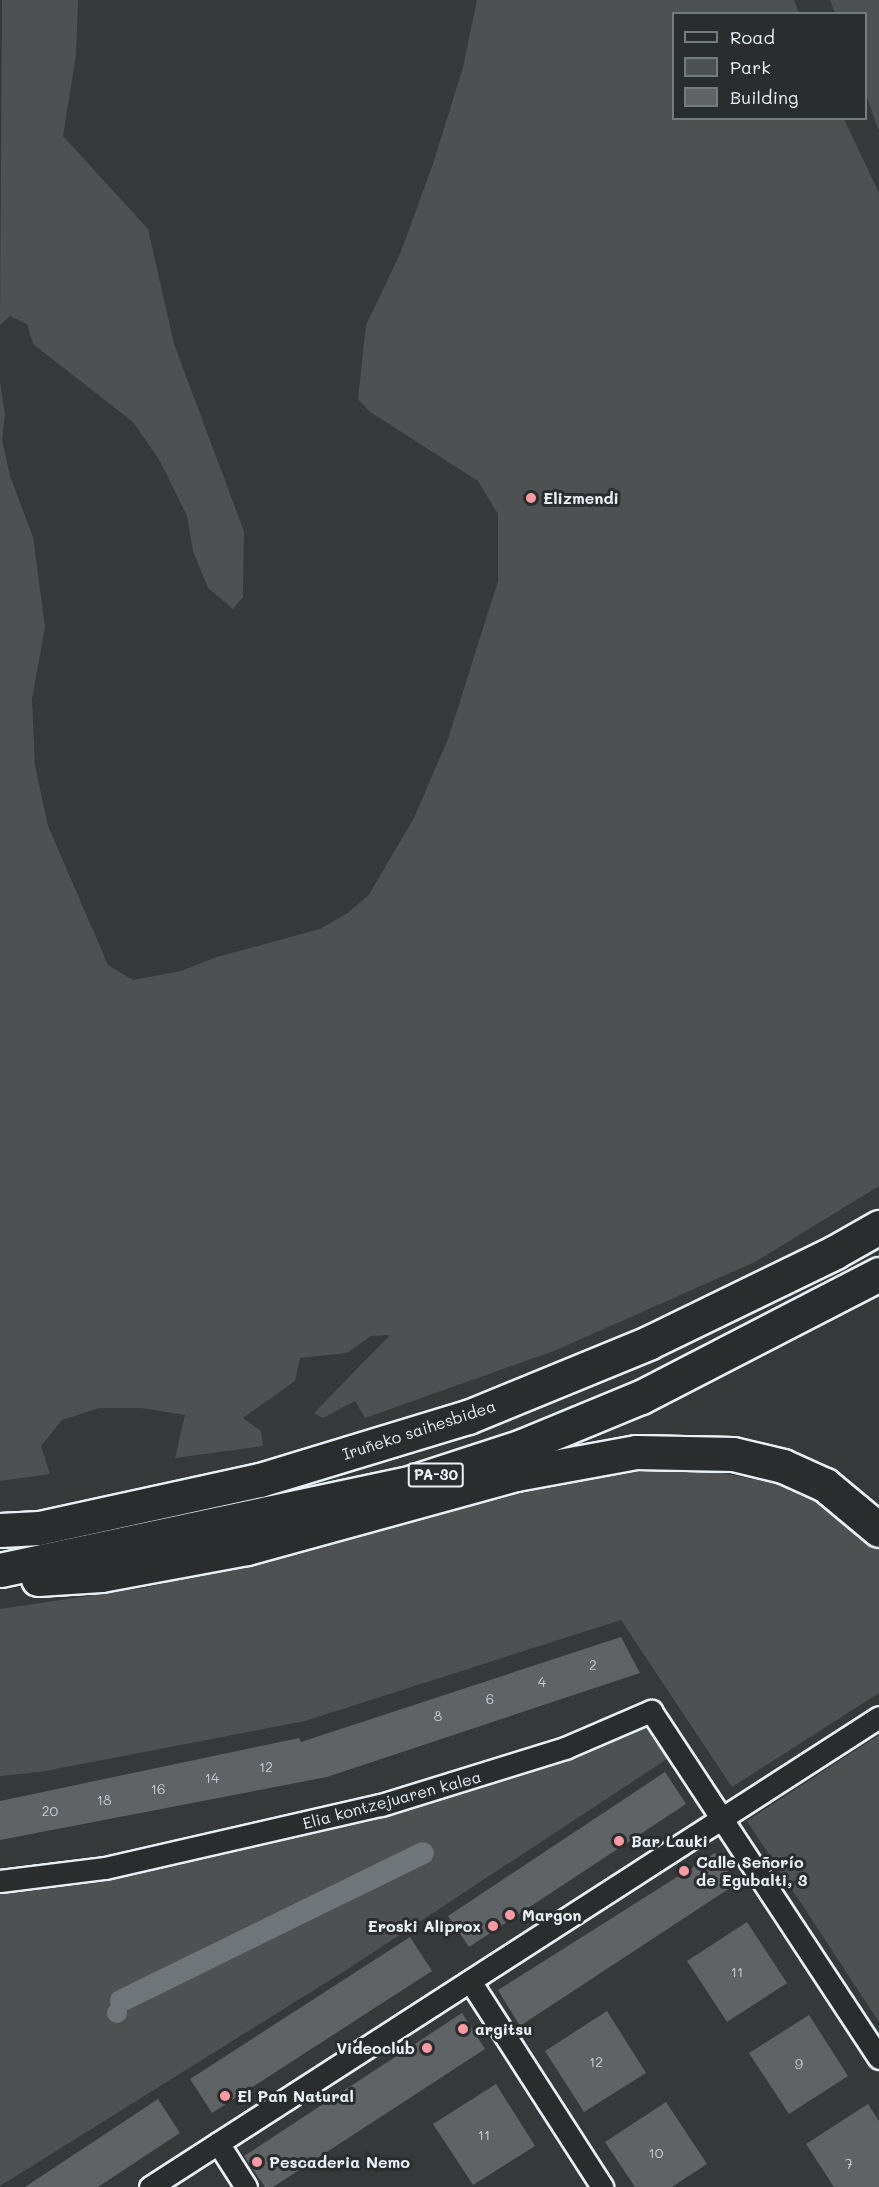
<!DOCTYPE html>
<meta charset="utf-8">
<style>
body{margin:0}
#map{position:relative;width:879px;height:2187px;overflow:hidden;background:#35393a;font-family:Mali,sans-serif}
div>[style]{position:absolute}
.green>*{inset:0;background:#4d5152}
.water>*{inset:0;background:#707579}
.round{border-radius:50%}
.canal>*{height:22px;margin:-11px;padding:0 11px;transform-origin:11px;border-radius:11px;background:#707579}
.building>*{inset:0;background:#5f6365}
.roads{filter:drop-shadow(2px 0 #e8f1f8) drop-shadow(-2px 0 #e8f1f8) drop-shadow(0 2px #e8f1f8) drop-shadow(0 -2px #e8f1f8)}
.street>*{height:21px;margin:-10.5px;padding:0 10.5px;transform-origin:10.5px;border-radius:10.5px;background:#2a2d2e}
.highway>*{height:33px;margin:-16.5px;padding:0 16.5px;transform-origin:16.5px;border-radius:16.5px;background:#2a2d2e}
.dots>*{width:16px;height:16px;translate:-50% -50%;box-sizing:border-box;border:3px solid #2a2d2e;border-radius:50%}
span{translate:-50% -50%;white-space:nowrap;text-align:center;line-height:1.15;-webkit-text-stroke:6px #2a2d2e;paint-order:stroke}
.number-label{font-size:14px;color:#c6ced3}
.number-label span{-webkit-text-stroke-width:0}
.shield-label span{padding:2px 4px;background:#2a2d2e;border:2px solid;border-radius:4px;-webkit-text-stroke-width:0}
.shield-label{font-size:15px;color:#e8f1f8;font-weight:700}
.poi-label{font-size:16px;color:#e8f1f8;font-weight:700}
.left{translate:0 -50%;text-align:left}
.right{translate:-100% -50%;text-align:right}
.street-label{font-size:16px;color:#e8f1f8}
.legend{position:absolute;left:672px;top:12px;width:195px;height:108px;box-sizing:border-box;background:#2a2d2e;border:2px solid #767b7f;margin:0;padding:8px 10px;list-style:none;font-size:18px;color:#e8f1f8}
.legend li{display:flex;align-items:center;gap:12px;height:30px}
.legend b{width:30px;border:2px solid #767b7f}
</style>
<div id="map">
<div class="green">
<div style="clip-path:polygon(2px 0,78px 0,76px 55px,63px 136px,148px 229px,174px 344px,244px 531px,243px 597px,233px 609px,208px 588px,193px 551px,187px 516px,160px 461px,133px 422px,33px 344px,27px 324px,10px 316px,0 325px)"></div>
<div style="clip-path:polygon(477px 0,794px 0,799px 13px,674px 14px,674px 118px,844px 119px,879px 193px,879px 1186px,755px 1262px,554px 1351px,365px 1418px,355px 1401px,323px 1418px,314px 1413px,390px 1335px,371px 1336px,347px 1353px,300px 1358px,295px 1381px,243px 1418px,261px 1431px,263px 1446px,175px 1458px,185px 1415px,141px 1408px,99px 1408px,62px 1420px,41px 1446px,50px 1474px,0 1481px,0 382px,5px 415px,2px 440px,10px 476px,33px 537px,45px 627px,32px 699px,35px 766px,48px 826px,108px 965px,133px 980px,181px 971px,217px 957px,320px 929px,346px 914px,368px 896px,414px 818px,448px 739px,498px 581px,498px 514px,478px 481px,370px 412px,358px 399px,366px 325px,400px 254px,433px 164px,463px 67px)"></div>
<div style="clip-path:polygon(830px 0,879px 0,879px 131px,866px 95px,866px 14px,835px 13px)"></div>
<div style="clip-path:polygon(690px 1467px,795px 1487px,849px 1522px,879px 1550px,879px 1693px,732px 1787px,621px 1620px,305px 1721px,40px 1772px,0 1776px,0 1609px,149px 1587px,591px 1476px)"></div>
<div style="clip-path:polygon(646px 1725px,654px 1730px,670px 1757px,351px 1967px,0 2186px,0 1890px,45px 1886px,222px 1853px,388px 1812px)"></div>
<div style="clip-path:polygon(879px 1735px,879px 2022px,747px 1821px)"></div>
</div>
<div class="water">
<div class="round" style="left:107px;top:2003px;width:20px;height:20px"></div>
</div>
<div class="canal">
<div style="left:121px;top:2001px;width:336px;rotate:-26.1deg"></div>
</div>
<div class="building">
<div style="clip-path:polygon(621px 1637px,640px 1673px,327px 1777px,0 1840px,0 1801px,299px 1738px,301px 1742px)"></div>
<div style="clip-path:polygon(665px 1772px,686px 1804px,469px 1947px,448px 1916px)"></div>
<div style="clip-path:polygon(715px 1853px,736px 1884px,520px 2026px,498px 1990px)"></div>
<div style="clip-path:polygon(747px 1922px,787px 1983px,727px 2022px,687px 1961px)"></div>
<div style="clip-path:polygon(410px 1937px,432px 1971px,212px 2113px,190px 2079px)"></div>
<div style="clip-path:polygon(607px 2011px,646px 2073px,584px 2112px,545px 2051px)"></div>
<div style="clip-path:polygon(462px 2013px,485px 2049px,273px 2187px,265px 2187px,244px 2156px)"></div>
<div style="clip-path:polygon(809px 2015px,848px 2076px,789px 2114px,749px 2053px)"></div>
<div style="clip-path:polygon(496px 2084px,535px 2146px,473px 2185px,433px 2124px)"></div>
<div style="clip-path:polygon(158px 2099px,180px 2133px,98px 2187px,25px 2187px)"></div>
<div style="clip-path:polygon(666px 2102px,707px 2164px,672px 2187px,635px 2187px,605px 2142px)"></div>
<div style="clip-path:polygon(868px 2104px,879px 2121px,879px 2187px,834px 2187px,806px 2144px)"></div>
</div>
<div class="roads">
<div class="street">
<div style="left:0;top:1881px;width:106px;rotate:-7.1deg"></div>
<div style="left:105px;top:1868px;width:283px;rotate:-12.9deg"></div>
<div style="left:381px;top:1805px;width:193px;rotate:-17.2deg"></div>
<div style="left:565px;top:1748px;width:94px;rotate:-23.3deg"></div>
<div style="left:651px;top:1711px;width:415px;rotate:56.7deg"></div>
<div style="left:470px;top:1981px;width:245px;rotate:57.3deg"></div>
<div style="left:218px;top:2143px;width:52px;rotate:57.5deg"></div>
<div style="left:150px;top:2187px;width:867px;rotate:-32.81deg"></div>
</div>
<div class="highway">
<div style="left:0;top:1530px;width:39px;rotate:-3deg"></div>
<div style="left:39px;top:1528px;width:226px;rotate:-12.3deg"></div>
<div style="left:260px;top:1480px;width:217px;rotate:-16.9deg"></div>
<div style="left:468px;top:1417px;width:195px;rotate:-22.3deg"></div>
<div style="left:648px;top:1343px;width:208px;rotate:-25.9deg"></div>
<div style="left:835px;top:1252px;width:51px;rotate:-29.6deg"></div>
<div style="left:0;top:1570px;width:415px;rotate:-12deg"></div>
<div style="left:406px;top:1484px;width:122px;rotate:-18.1deg"></div>
<div style="left:522px;top:1446px;width:129px;rotate:-22.4deg"></div>
<div style="left:641px;top:1397px;width:268px;rotate:-27.3deg"></div>
<div style="left:38px;top:1579px;width:63px;rotate:-3.6deg"></div>
<div style="left:101px;top:1575px;width:148px;rotate:-10.5deg"></div>
<div style="left:247px;top:1548px;width:279px;rotate:-15.4deg"></div>
<div style="left:516px;top:1474px;width:122px;rotate:-10.4deg"></div>
<div style="left:636px;top:1452px;width:97px;rotate:1.2deg"></div>
<div style="left:733px;top:1454px;width:51px;rotate:13.5deg"></div>
<div style="left:783px;top:1466px;width:46px;rotate:24.3deg"></div>
<div style="left:825px;top:1485px;width:70px;rotate:39.8deg"></div>
</div>
</div>
<div class="dots">
<div style="left:531px;top:498px;background:#ff9aa2"></div>
<div style="left:619px;top:1841px;background:#ff9aa2"></div>
<div style="left:684px;top:1871px;background:#ff9aa2"></div>
<div style="left:510px;top:1915px;background:#ff9aa2"></div>
<div style="left:493px;top:1926px;background:#ff9aa2"></div>
<div style="left:463px;top:2029px;background:#ff9aa2"></div>
<div style="left:427px;top:2048px;background:#ff9aa2"></div>
<div style="left:225px;top:2096px;background:#ff9aa2"></div>
<div style="left:257px;top:2162px;background:#ff9aa2"></div>
</div>
<div class="number-label">
<span style="left:593px;top:1665px">2</span>
<span style="left:542px;top:1682px">4</span>
<span style="left:490px;top:1699px">6</span>
<span style="left:438px;top:1716px">8</span>
<span style="left:266px;top:1767px">12</span>
<span style="left:212px;top:1778px">14</span>
<span style="left:158px;top:1789px">16</span>
<span style="left:104px;top:1800px">18</span>
<span style="left:50px;top:1811px">20</span>
<span style="left:737px;top:1972px">11</span>
<span style="left:596px;top:2062px">12</span>
<span style="left:799px;top:2064px">9</span>
<span style="left:484px;top:2135px">11</span>
<span style="left:656px;top:2153px">10</span>
<span style="left:849px;top:2164px">7</span>
</div>
<div class="shield-label">
<span style="left:436px;top:1475px">PA-30</span>
</div>
<div class="poi-label">
<span class="left" style="left:543px;top:498px">Elizmendi</span>
<span class="left" style="left:631px;top:1841px">Bar Lauki</span>
<span class="left" style="left:696px;top:1871px">Calle Señorío<br>de Egubalti, 3</span>
<span class="left" style="left:522px;top:1915px">Margon</span>
<span class="right" style="left:481px;top:1926px">Eroski Aliprox</span>
<span class="left" style="left:475px;top:2029px">argitsu</span>
<span class="right" style="left:415px;top:2048px">Videoclub</span>
<span class="left" style="left:237px;top:2096px">El Pan Natural</span>
<span class="left" style="left:269px;top:2162px">Pescaderia Nemo</span>
</div>
<div class="street-label">
<span style="left:419px;top:1430px;rotate:-18deg">Iruñeko saihesbidea</span>
<span style="left:392px;top:1800px;rotate:-15deg">Elia kontzejuaren kalea</span>
</div>
<ul class="legend">
<li><b style="height:8px;background:#2a2d2e"></b>Road</li>
<li><b style="height:16px;background:#4d5152"></b>Park</li>
<li><b style="height:16px;background:#5f6365"></b>Building</li>
</ul>
</div>
